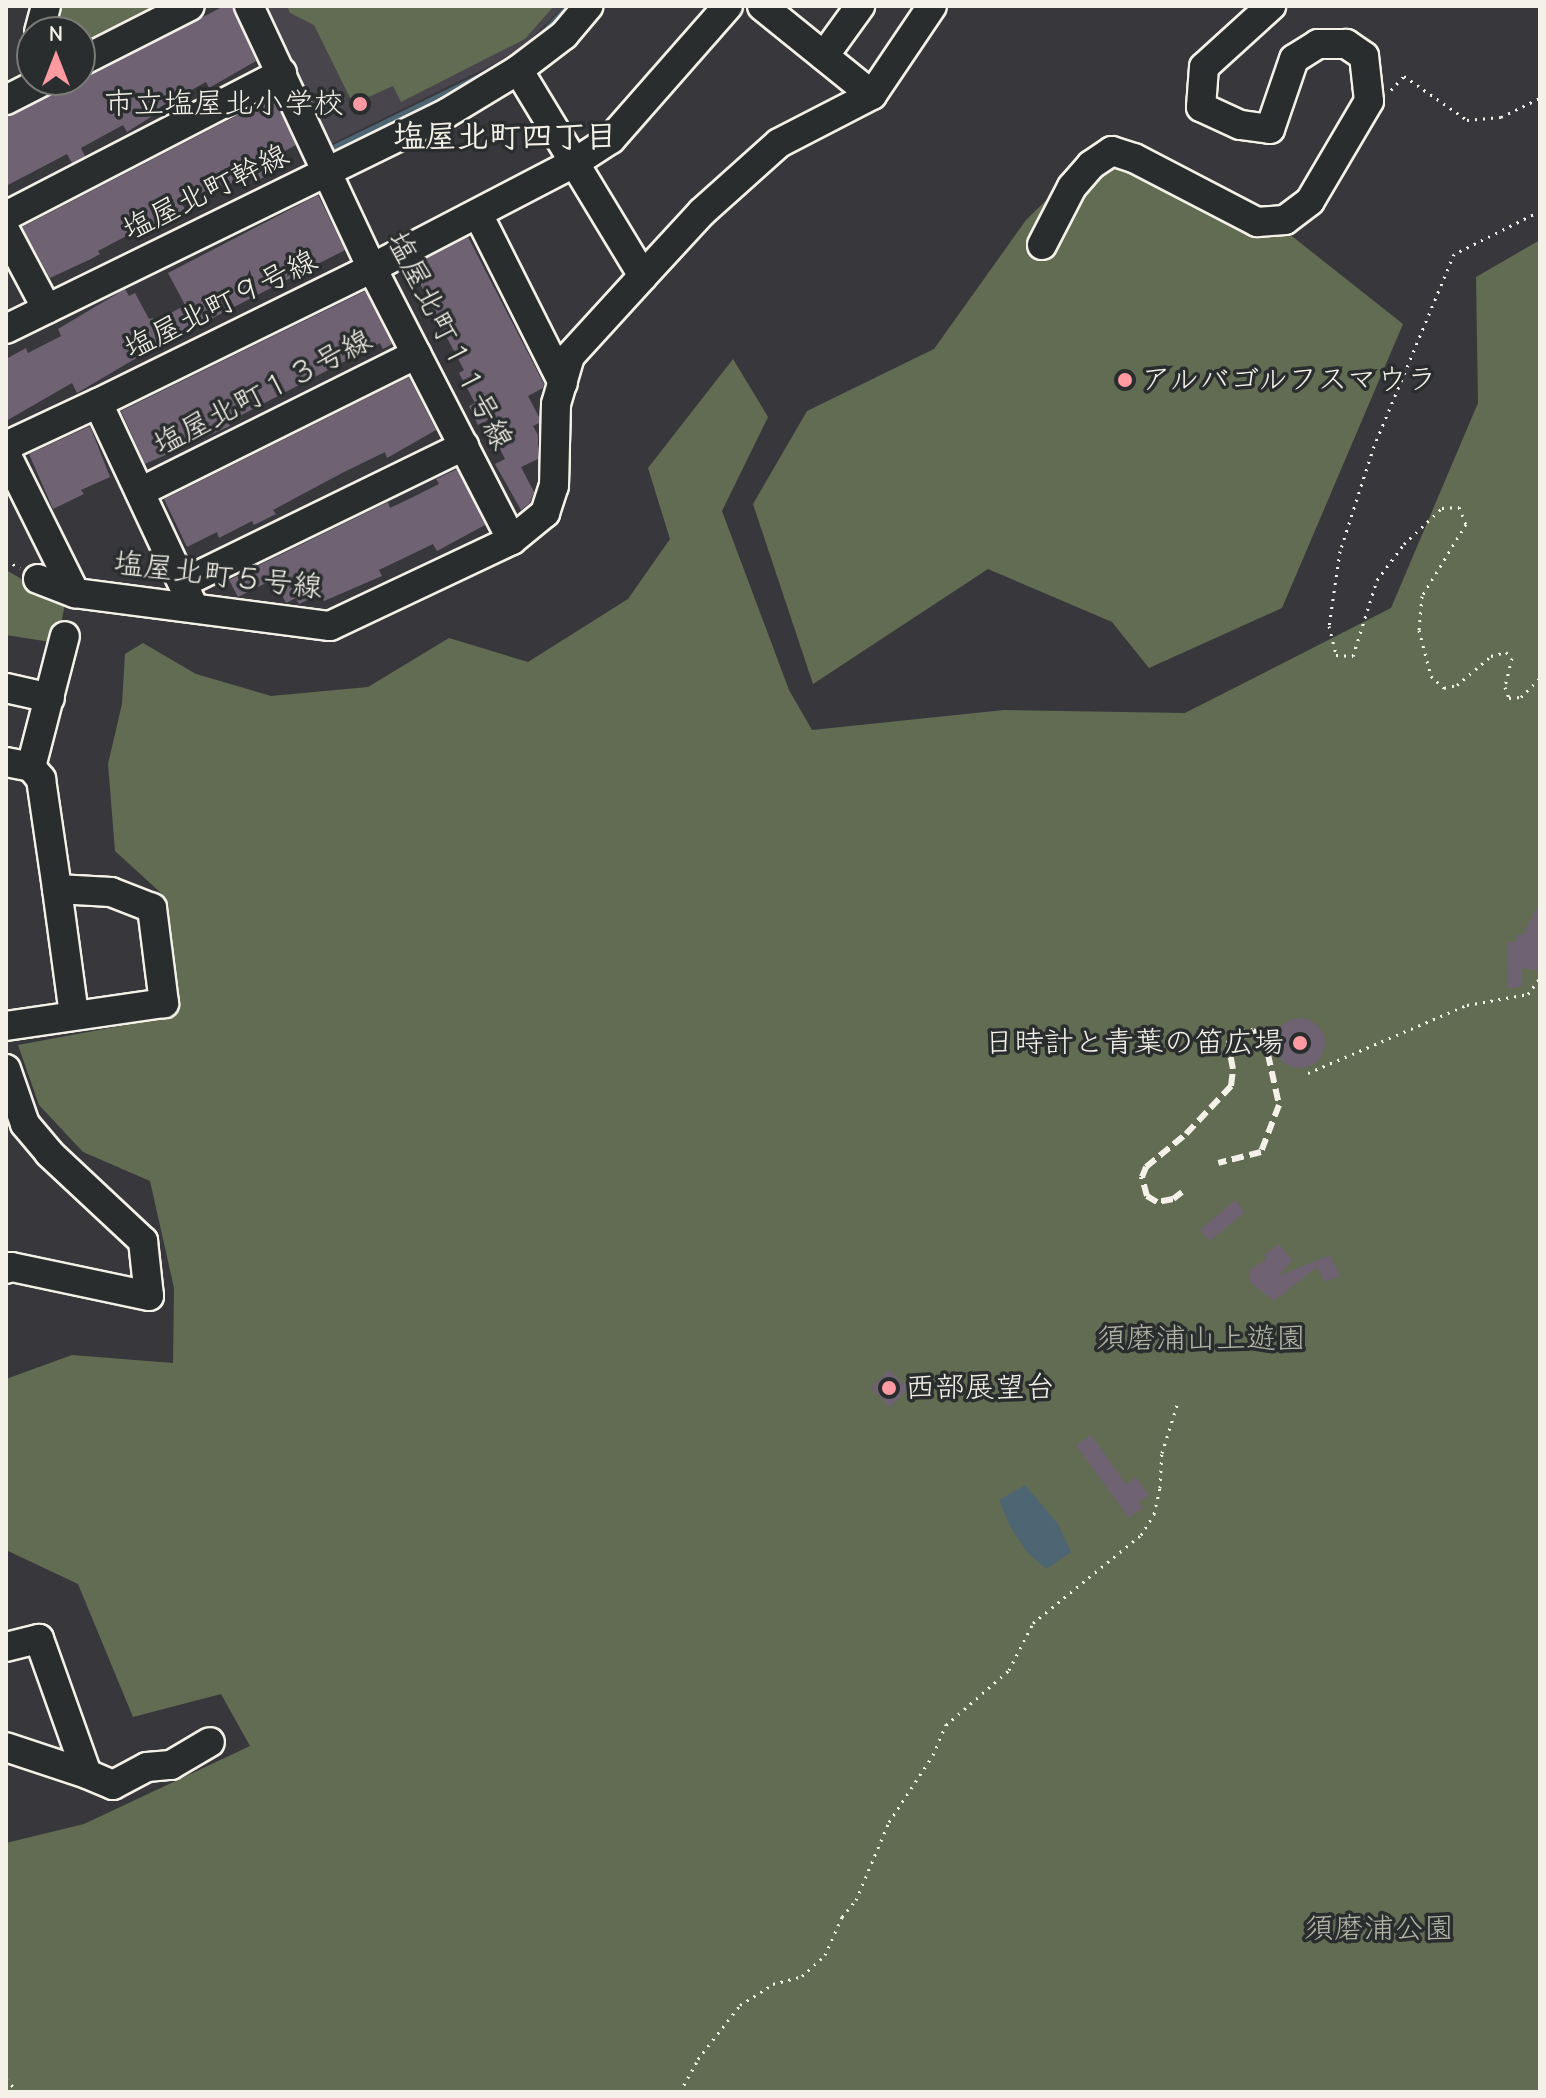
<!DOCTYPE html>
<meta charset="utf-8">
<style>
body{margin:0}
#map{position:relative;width:1546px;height:2098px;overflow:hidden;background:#38383c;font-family:"Comic Neue","Klee One",sans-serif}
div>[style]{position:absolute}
.built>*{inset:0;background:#48454c}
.green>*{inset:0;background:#616c53}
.water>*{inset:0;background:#4e6673}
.stream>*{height:6px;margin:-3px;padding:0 3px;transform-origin:3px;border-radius:3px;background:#4e6673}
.building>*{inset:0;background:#6f6373}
.round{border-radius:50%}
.path>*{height:3px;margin-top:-1.5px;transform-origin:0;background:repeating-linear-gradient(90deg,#f4f1e8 0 2px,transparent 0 8px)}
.roads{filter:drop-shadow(2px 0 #f4f1e8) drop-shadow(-2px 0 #f4f1e8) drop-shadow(0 2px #f4f1e8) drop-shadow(0 -2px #f4f1e8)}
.minor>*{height:28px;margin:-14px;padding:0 14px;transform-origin:14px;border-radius:14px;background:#2a2d2e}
.rail>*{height:6px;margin-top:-3px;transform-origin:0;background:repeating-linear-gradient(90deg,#f4f1e8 0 12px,transparent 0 18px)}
.dots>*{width:22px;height:22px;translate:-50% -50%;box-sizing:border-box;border:4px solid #2a2d2e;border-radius:50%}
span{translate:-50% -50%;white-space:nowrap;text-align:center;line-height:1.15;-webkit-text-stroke:7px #2a2d2e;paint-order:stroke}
.poi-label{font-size:30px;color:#f4f1e8}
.right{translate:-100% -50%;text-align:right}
.left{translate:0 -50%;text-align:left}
.street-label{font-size:30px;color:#f4f1e8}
.park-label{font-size:30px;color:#b2b5a5}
.neighbourhood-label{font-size:32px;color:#f4f1e8;font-weight:700}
.frame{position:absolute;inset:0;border:8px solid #f4f1e8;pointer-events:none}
.north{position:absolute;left:16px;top:16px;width:80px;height:80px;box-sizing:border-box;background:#2a2d2e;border:2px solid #7b7b78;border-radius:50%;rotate:0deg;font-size:22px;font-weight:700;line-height:32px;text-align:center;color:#f4f1e8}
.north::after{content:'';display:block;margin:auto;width:28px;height:36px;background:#ff9aa2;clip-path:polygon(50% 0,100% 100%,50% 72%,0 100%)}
</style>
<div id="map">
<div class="built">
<div style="clip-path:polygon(259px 6px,564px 6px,524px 46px,496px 63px,329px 145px)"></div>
</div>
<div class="green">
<div style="clip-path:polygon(54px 6px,161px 6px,80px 46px,80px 32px,46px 32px)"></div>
<div style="clip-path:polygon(287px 6px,554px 6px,525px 39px,401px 102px,393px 86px,353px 104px,314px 25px,290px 13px)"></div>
<div style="clip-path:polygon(1114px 134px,1245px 199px,1403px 324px,1282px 608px,1149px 668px,1112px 622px,988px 569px,813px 684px,753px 504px,807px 411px,934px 349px,1026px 220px)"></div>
<div style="clip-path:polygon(1540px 240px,1540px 2092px,6px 2092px,6px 1843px,84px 1824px,250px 1746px,221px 1694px,133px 1717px,78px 1584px,6px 1550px,6px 1379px,72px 1355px,173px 1363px,174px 1288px,150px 1181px,83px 1152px,39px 1105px,18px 1045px,174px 1016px,162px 894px,115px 851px,108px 764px,122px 704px,125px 654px,143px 643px,196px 674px,271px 696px,368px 687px,449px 638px,528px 662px,628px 599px,670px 539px,648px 468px,733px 359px,768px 417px,722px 511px,789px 690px,812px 730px,1004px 710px,1185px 713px,1391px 608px,1478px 403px,1476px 277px)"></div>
<div style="clip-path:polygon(6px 570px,65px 604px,57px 643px,6px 635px)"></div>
</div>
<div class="water">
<div style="clip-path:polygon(1025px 1485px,1058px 1524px,1071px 1552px,1046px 1569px,1027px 1552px,1011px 1528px,999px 1500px)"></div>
</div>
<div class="stream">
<div style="left:542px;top:35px;width:40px;rotate:-47deg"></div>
<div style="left:336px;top:147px;width:168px;rotate:-26.1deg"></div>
</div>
<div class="building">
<div style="clip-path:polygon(224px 6px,232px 6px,256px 61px,209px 88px,206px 82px,160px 107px,162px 110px,127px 132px,123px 125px,81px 148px,85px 156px,72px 163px,67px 154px,6px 186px,6px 117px,53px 95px,71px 80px,88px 77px)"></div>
<div style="clip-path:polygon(273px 97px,296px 145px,266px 161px,272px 173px,253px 183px,248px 174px,221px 189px,218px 184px,182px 204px,186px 211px,158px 228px,144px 236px,137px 236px,134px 232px,98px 251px,100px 254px,91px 259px,50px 278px,22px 227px)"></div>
<div style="clip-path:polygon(318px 195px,345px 250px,150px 350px,77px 393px,72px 383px,6px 421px,6px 359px,26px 348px,28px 353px,61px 336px,58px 329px,125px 289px,129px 296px,135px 293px,149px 319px,153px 318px,155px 322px,185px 305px,168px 273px)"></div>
<div style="clip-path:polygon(468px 237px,544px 384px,543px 388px,528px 396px,539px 417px,539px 423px,533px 426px,538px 435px,538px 459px,521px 467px,534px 492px,530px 503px,521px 510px,495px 464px,505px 459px,486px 421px,478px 425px,469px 406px,475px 403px,459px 373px,464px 370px,445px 334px,441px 336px,431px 315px,435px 313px,415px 274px,408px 278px,404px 270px)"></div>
<div style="clip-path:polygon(365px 291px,392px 344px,383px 349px,380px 343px,228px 422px,230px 426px,145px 464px,121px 411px)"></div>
<div style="clip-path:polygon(409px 377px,436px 430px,387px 458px,385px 452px,342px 473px,273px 510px,276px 514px,254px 525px,252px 521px,219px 538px,217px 532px,187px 547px,164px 499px)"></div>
<div style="clip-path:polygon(90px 426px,110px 477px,81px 490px,84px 494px,53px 509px,29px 454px)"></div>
<div style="clip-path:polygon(457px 469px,485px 525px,437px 551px,433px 544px,379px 570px,382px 576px,324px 601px,320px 594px,299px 604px,296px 598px,286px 603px,274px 579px,238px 597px,229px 580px,388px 502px,390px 508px,411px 498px,439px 484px,436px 479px)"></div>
<div style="clip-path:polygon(1540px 901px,1540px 971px,1522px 968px,1522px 987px,1508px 988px,1507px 942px,1516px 942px,1517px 934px,1523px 935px)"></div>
<div class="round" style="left:1275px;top:1018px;width:50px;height:50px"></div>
<div style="clip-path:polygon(1235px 1200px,1245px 1212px,1210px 1241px,1200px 1230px)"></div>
<div style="clip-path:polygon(1279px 1244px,1292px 1260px,1279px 1276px,1330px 1255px,1340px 1276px,1325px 1282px,1317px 1267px,1274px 1301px,1250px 1282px,1249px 1270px,1267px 1259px,1264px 1255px)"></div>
<div style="clip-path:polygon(889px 1369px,908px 1389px,890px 1407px,871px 1388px)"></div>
<div style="clip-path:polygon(1091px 1435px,1126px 1484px,1136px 1477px,1149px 1495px,1139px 1502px,1143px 1508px,1129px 1518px,1076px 1445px)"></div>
</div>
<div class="path">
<div style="left:1391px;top:90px;width:19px;rotate:-47deg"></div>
<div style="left:1404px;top:76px;width:77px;rotate:34.9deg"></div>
<div style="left:1467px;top:120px;width:34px;rotate:-5deg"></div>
<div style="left:1501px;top:117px;width:43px;rotate:-26deg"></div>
<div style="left:1540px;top:211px;width:96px;rotate:153.4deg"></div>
<div style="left:1454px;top:254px;width:208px;rotate:112.6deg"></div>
<div style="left:1374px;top:446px;width:110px;rotate:107.9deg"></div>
<div style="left:1340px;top:551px;width:76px;rotate:98.3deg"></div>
<div style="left:1329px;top:626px;width:30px;rotate:76deg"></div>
<div style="left:1336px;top:655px;width:17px;rotate:3deg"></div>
<div style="left:1353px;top:656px;width:80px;rotate:-72.5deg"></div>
<div style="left:1377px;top:580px;width:45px;rotate:-53.1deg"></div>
<div style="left:1404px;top:544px;width:52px;rotate:-43.5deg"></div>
<div style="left:1442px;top:508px;width:17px;rotate:-3deg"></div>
<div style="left:1459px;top:507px;width:18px;rotate:68deg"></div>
<div style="left:1466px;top:524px;width:84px;rotate:121.4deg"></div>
<div style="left:1422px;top:596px;width:34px;rotate:95deg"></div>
<div style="left:1419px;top:630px;width:48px;rotate:75.4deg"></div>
<div style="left:1431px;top:676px;width:18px;rotate:43deg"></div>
<div style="left:1444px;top:688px;width:13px;rotate:-13deg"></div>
<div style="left:1457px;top:685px;width:45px;rotate:-40.5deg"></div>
<div style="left:1491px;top:656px;width:16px;rotate:-15deg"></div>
<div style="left:1506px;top:652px;width:8px;rotate:45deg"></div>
<div style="left:1512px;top:658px;width:30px;rotate:104deg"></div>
<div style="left:1505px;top:687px;width:12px;rotate:70deg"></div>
<div style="left:1509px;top:698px;width:12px;rotate:-5deg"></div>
<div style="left:1521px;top:697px;width:27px;rotate:-45deg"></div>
<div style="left:6px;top:560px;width:16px;rotate:30deg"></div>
<div style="left:1308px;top:1073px;width:173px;rotate:-23.2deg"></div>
<div style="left:1467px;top:1005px;width:62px;rotate:-10.2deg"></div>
<div style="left:1528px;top:994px;width:20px;rotate:-53deg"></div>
<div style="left:6px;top:2079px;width:18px;rotate:47deg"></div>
<div style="left:680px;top:2092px;width:38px;rotate:-61deg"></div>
<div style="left:698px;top:2059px;width:68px;rotate:-52.1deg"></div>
<div style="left:740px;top:2005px;width:39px;rotate:-32deg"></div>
<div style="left:773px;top:1984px;width:30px;rotate:-15deg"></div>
<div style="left:802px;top:1976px;width:31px;rotate:-42deg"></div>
<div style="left:825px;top:1955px;width:42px;rotate:-65.9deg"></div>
<div style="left:842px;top:1917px;width:22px;rotate:-51deg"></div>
<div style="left:856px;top:1900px;width:85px;rotate:-67.1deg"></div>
<div style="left:889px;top:1822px;width:80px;rotate:-56.7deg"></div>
<div style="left:933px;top:1755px;width:33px;rotate:-67deg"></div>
<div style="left:946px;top:1725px;width:84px;rotate:-41.1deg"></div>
<div style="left:1009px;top:1670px;width:53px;rotate:-62.9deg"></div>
<div style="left:1033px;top:1623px;width:139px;rotate:-39.2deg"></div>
<div style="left:1141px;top:1535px;width:25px;rotate:-58deg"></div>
<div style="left:1154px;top:1514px;width:27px;rotate:-77deg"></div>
<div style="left:1160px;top:1488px;width:35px;rotate:-87deg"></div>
<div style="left:1162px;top:1453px;width:53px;rotate:-72.6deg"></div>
</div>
<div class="roads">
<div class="minor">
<div style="left:249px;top:6px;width:289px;rotate:64.9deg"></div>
<div style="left:372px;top:268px;width:306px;rotate:62.8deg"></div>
<div style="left:762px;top:6px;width:141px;rotate:39deg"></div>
<div style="left:39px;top:32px;width:27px;rotate:-75deg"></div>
<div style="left:824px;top:56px;width:62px;rotate:-54.2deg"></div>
<div style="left:80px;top:62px;width:123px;rotate:-27deg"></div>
<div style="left:6px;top:100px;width:44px;rotate:-27.1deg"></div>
<div style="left:478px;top:214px;width:189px;rotate:63.3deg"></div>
<div style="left:6px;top:216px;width:311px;rotate:-27.4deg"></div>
<div style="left:6px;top:232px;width:87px;rotate:62deg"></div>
<div style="left:1042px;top:245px;width:65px;rotate:-62.7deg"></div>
<div style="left:1072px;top:187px;width:29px;rotate:-49deg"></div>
<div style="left:1091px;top:165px;width:25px;rotate:-34deg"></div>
<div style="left:1112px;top:151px;width:23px;rotate:18deg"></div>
<div style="left:1134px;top:158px;width:139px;rotate:27.5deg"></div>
<div style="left:1257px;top:222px;width:28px;rotate:-4deg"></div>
<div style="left:1285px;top:220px;width:31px;rotate:-37deg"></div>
<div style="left:1310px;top:201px;width:116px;rotate:-59.5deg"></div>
<div style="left:1369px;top:101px;width:45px;rotate:-96.3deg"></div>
<div style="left:1364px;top:56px;width:22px;rotate:-146deg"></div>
<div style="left:1346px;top:44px;width:28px;rotate:180deg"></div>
<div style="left:1318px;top:44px;width:28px;rotate:148deg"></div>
<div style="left:1294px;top:59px;width:74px;rotate:108.9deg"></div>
<div style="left:1270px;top:129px;width:30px;rotate:-172deg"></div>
<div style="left:1240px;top:125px;width:43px;rotate:-155.2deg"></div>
<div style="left:1201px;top:107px;width:40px;rotate:-85.7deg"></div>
<div style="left:1204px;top:67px;width:91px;rotate:-42.3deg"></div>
<div style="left:643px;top:276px;width:87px;rotate:-47.3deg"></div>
<div style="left:702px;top:212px;width:103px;rotate:-41.9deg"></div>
<div style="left:779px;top:143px;width:105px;rotate:-27.3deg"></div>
<div style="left:872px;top:95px;width:107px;rotate:-56deg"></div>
<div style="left:6px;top:329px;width:491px;rotate:-26.1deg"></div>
<div style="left:447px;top:113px;width:83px;rotate:-31.2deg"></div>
<div style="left:518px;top:70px;width:58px;rotate:-37.3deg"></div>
<div style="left:564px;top:35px;width:38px;rotate:-50deg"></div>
<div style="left:6px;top:446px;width:102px;rotate:-25.1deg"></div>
<div style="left:6px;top:454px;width:155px;rotate:63.6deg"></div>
<div style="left:75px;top:593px;width:257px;rotate:7.4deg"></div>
<div style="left:330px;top:626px;width:201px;rotate:-25.3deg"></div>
<div style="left:512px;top:540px;width:43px;rotate:-39.3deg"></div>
<div style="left:545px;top:513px;width:28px;rotate:-72deg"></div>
<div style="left:554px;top:486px;width:82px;rotate:-88.6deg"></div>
<div style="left:556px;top:404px;width:50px;rotate:-73.7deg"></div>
<div style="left:570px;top:356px;width:108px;rotate:-47.6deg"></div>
<div style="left:643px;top:276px;width:241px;rotate:-121.2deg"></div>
<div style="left:140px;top:492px;width:309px;rotate:-26.5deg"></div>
<div style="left:38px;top:579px;width:40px;rotate:21deg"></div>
<div style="left:183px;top:583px;width:313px;rotate:-26deg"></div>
<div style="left:194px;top:608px;width:226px;rotate:-115.1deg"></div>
<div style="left:98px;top:403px;width:305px;rotate:-26.2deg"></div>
<div style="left:372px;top:268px;width:228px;rotate:-27.5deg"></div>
<div style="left:574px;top:163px;width:44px;rotate:-33deg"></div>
<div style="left:611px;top:139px;width:177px;rotate:-48.7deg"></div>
<div style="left:6px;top:688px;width:45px;rotate:12.8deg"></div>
<div style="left:6px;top:762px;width:25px;rotate:11deg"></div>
<div style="left:31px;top:767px;width:16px;rotate:50deg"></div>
<div style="left:41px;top:779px;width:111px;rotate:81.7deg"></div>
<div style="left:57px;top:889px;width:54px;rotate:3.2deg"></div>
<div style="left:111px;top:892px;width:44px;rotate:21.3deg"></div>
<div style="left:152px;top:908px;width:96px;rotate:82.8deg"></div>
<div style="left:164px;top:1003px;width:160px;rotate:171.7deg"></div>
<div style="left:31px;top:767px;width:135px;rotate:-75.5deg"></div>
<div style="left:57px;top:889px;width:126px;rotate:82.3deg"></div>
<div style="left:6px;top:1069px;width:58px;rotate:70.9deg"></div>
<div style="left:25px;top:1124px;width:38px;rotate:50deg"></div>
<div style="left:49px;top:1153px;width:129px;rotate:43.1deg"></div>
<div style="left:143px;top:1241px;width:55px;rotate:83.8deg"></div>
<div style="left:149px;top:1296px;width:141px;rotate:-168.1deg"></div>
<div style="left:11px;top:1267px;width:5px;rotate:158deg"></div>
<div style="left:6px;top:1647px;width:34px;rotate:-14deg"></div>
<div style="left:39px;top:1639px;width:143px;rotate:70.4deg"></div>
<div style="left:87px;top:1774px;width:85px;rotate:-161.6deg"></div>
<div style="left:87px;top:1774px;width:28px;rotate:23deg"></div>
<div style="left:113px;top:1785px;width:38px;rotate:-28deg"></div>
<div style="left:147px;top:1767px;width:24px;rotate:-5deg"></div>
<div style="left:171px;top:1765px;width:45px;rotate:-30.5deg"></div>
</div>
</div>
<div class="rail">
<div style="left:1182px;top:1192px;width:11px;rotate:142deg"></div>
<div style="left:1173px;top:1199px;width:16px;rotate:169deg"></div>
<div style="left:1157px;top:1202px;width:12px;rotate:-149deg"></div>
<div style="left:1147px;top:1196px;width:20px;rotate:-105deg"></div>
<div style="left:1142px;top:1177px;width:11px;rotate:-68deg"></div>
<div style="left:1146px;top:1167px;width:52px;rotate:-39.5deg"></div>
<div style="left:1186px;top:1134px;width:66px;rotate:-46.8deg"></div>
<div style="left:1231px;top:1086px;width:17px;rotate:-83deg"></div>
<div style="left:1233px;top:1069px;width:25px;rotate:-101deg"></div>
<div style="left:1228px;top:1044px;width:12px;rotate:-59deg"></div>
<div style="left:1234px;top:1034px;width:19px;rotate:-9deg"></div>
<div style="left:1253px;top:1031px;width:12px;rotate:24deg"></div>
<div style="left:1264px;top:1036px;width:71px;rotate:77.7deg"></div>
<div style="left:1279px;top:1105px;width:50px;rotate:111deg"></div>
<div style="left:1261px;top:1152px;width:44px;rotate:165.7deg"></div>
</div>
<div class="dots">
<div style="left:360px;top:104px;background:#ff9aa2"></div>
<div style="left:1125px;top:380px;background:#ff9aa2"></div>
<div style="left:1300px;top:1043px;background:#ff9aa2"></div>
<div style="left:889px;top:1388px;background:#ff9aa2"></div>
</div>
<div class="poi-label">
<span class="right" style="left:344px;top:104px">市立塩屋北小学校</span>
<span class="left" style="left:1141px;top:380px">アルバゴルフスマウラ</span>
<span class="right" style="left:1284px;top:1043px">日時計と青葉の笛広場</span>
<span class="left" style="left:905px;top:1388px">西部展望台</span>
</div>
<div class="street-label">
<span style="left:206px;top:193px;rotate:-26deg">塩屋北町幹線</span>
<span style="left:221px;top:305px;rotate:-26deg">塩屋北町９号線</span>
<span style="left:449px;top:341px;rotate:63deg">塩屋北町１１号線</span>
<span style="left:263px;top:393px;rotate:-27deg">塩屋北町１３号線</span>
<span style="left:218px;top:576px;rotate:7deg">塩屋北町５号線</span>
</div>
<div class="park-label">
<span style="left:1201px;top:1339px">須磨浦山上遊園</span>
<span style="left:1379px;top:1929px">須磨浦公園</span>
</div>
<div class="neighbourhood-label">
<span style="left:505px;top:137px">塩屋北町四丁目</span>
</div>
<div class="frame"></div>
<div class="north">N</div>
</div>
